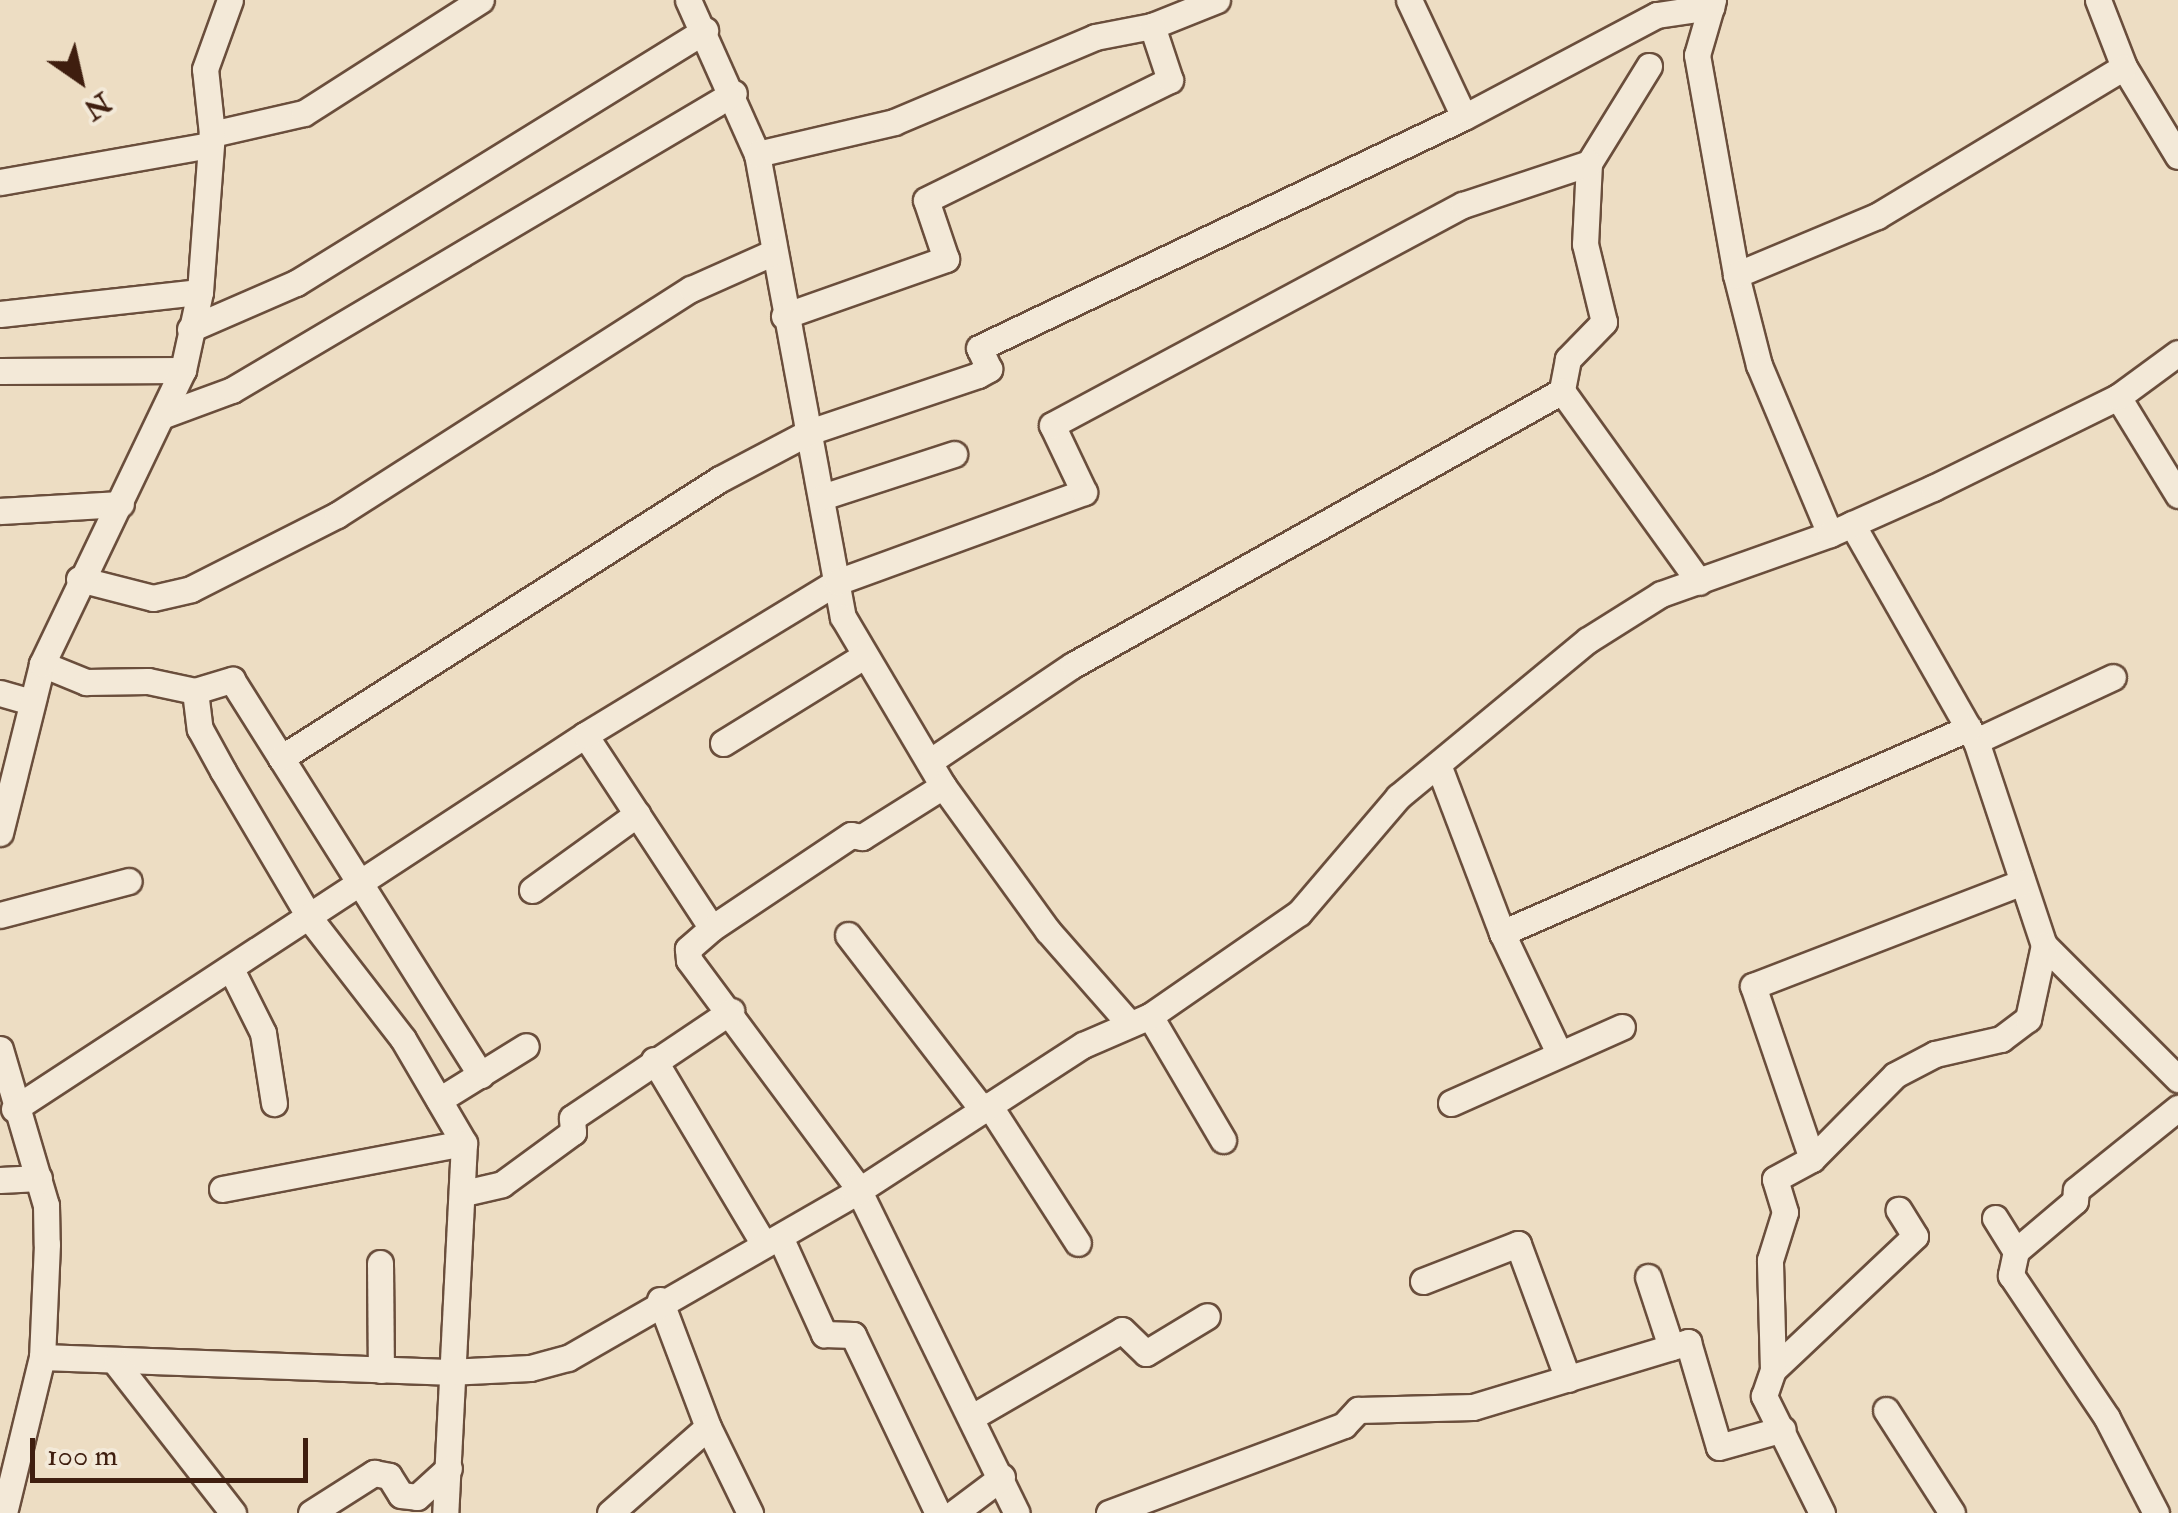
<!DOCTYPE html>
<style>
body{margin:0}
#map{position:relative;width:2178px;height:1513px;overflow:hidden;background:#edddc3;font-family:"IM FELL Double Pica",serif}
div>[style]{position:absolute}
.roads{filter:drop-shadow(2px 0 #6a4e3c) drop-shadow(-2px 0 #6a4e3c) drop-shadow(0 2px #6a4e3c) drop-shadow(0 -2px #6a4e3c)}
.minor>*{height:25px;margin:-12.5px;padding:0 12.5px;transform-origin:12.5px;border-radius:12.5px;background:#f3e9d8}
span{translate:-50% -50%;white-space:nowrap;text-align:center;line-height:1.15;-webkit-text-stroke:8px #f3e9d8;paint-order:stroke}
.north{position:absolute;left:30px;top:30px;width:100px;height:100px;-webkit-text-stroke:8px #f3e9d8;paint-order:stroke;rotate:146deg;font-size:28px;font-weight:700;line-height:40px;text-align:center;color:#3f1e0f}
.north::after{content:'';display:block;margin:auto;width:35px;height:45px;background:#3f1e0f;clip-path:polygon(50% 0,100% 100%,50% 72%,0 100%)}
.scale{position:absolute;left:30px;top:1438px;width:278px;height:45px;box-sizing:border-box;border:5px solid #3f1e0f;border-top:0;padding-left:12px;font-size:30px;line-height:35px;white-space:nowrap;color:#3f1e0f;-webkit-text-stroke:8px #f3e9d8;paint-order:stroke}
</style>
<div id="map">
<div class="roads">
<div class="minor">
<div style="left:688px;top:0;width:169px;rotate:65.9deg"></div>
<div style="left:757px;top:154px;width:471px;rotate:79.5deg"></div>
<div style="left:843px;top:617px;width:196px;rotate:59.4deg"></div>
<div style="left:943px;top:786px;width:179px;rotate:54.1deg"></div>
<div style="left:1048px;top:931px;width:120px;rotate:48.7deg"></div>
<div style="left:1409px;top:0;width:129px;rotate:64.8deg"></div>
<div style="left:1713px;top:0;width:57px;rotate:106.2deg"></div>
<div style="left:1697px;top:55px;width:223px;rotate:79.9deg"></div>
<div style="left:1736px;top:275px;width:93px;rotate:75.7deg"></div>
<div style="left:1759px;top:365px;width:183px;rotate:67.2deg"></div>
<div style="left:2098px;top:0;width:72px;rotate:68.8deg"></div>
<div style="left:2124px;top:67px;width:104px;rotate:58.8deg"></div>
<div style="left:1649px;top:66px;width:114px;rotate:121.7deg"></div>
<div style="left:1589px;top:163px;width:81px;rotate:92.8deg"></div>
<div style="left:1585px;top:244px;width:80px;rotate:76.3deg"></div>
<div style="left:1604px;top:322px;width:52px;rotate:134.2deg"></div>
<div style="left:1568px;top:359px;width:33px;rotate:101deg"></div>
<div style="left:1562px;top:391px;width:235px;rotate:54.3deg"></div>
<div style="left:212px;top:134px;width:94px;rotate:-12.9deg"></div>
<div style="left:304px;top:113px;width:210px;rotate:-32.6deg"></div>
<div style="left:757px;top:154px;width:141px;rotate:-13.1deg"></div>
<div style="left:894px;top:122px;width:218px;rotate:-22.9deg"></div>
<div style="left:1095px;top:37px;width:58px;rotate:-10.9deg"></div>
<div style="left:1152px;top:26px;width:70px;rotate:-21.8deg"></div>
<div style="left:0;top:182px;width:212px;rotate:-10deg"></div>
<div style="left:1736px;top:275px;width:153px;rotate:-22.7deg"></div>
<div style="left:1877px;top:216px;width:288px;rotate:-31.1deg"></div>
<div style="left:0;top:314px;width:201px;rotate:-6.3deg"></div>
<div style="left:784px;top:316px;width:172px;rotate:-19.4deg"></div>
<div style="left:946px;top:259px;width:62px;rotate:-108.7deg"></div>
<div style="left:926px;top:200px;width:272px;rotate:-26.2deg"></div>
<div style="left:1170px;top:80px;width:57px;rotate:-108.4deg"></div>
<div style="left:190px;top:329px;width:116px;rotate:-23.5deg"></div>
<div style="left:296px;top:283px;width:481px;rotate:-31.7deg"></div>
<div style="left:0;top:371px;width:183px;rotate:-0.3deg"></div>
<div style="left:2118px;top:397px;width:115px;rotate:58.5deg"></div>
<div style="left:164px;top:415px;width:72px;rotate:-20.2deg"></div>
<div style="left:232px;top:390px;width:583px;rotate:-30.61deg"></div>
<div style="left:822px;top:497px;width:139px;rotate:-18deg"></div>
<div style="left:0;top:511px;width:121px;rotate:-3.3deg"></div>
<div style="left:1852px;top:524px;width:250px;rotate:60.3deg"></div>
<div style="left:1976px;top:741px;width:215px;rotate:71.6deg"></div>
<div style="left:2044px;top:945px;width:190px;rotate:45deg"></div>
<div style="left:79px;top:579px;width:76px;rotate:14.4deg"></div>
<div style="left:153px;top:598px;width:39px;rotate:-13deg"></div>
<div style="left:191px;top:589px;width:164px;rotate:-26.9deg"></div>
<div style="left:337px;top:515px;width:420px;rotate:-32.6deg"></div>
<div style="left:691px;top:289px;width:91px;rotate:-24deg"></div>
<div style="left:42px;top:664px;width:48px;rotate:22.2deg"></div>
<div style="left:86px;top:682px;width:62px;rotate:-0.9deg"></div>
<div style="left:148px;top:681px;width:48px;rotate:12deg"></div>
<div style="left:195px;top:691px;width:39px;rotate:-17deg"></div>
<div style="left:232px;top:680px;width:467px;rotate:57.8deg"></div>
<div style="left:195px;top:691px;width:38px;rotate:83deg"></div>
<div style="left:200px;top:729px;width:48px;rotate:61.3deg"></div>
<div style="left:223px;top:771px;width:173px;rotate:59.4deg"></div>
<div style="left:311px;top:920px;width:150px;rotate:52.3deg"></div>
<div style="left:403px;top:1039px;width:121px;rotate:59.6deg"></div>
<div style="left:464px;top:1143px;width:370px;rotate:92.9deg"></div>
<div style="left:0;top:693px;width:29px;rotate:16deg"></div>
<div style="left:585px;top:735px;width:231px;rotate:56.7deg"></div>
<div style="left:1976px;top:741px;width:151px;rotate:-25deg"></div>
<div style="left:723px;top:743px;width:163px;rotate:-31.7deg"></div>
<div style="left:281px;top:758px;width:520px;rotate:-32.44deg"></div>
<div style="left:720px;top:479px;width:101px;rotate:-27.8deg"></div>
<div style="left:809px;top:432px;width:178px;rotate:-18.6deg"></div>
<div style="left:978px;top:375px;width:13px;rotate:-29deg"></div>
<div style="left:989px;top:369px;width:23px;rotate:-115deg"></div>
<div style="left:979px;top:348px;width:537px;rotate:-25.47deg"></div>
<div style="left:1464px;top:117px;width:218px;rotate:-27.9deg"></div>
<div style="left:1657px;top:15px;width:55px;rotate:-8.4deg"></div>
<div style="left:932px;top:760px;width:170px;rotate:-34deg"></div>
<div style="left:1073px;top:665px;width:561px;rotate:-29.26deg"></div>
<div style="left:1439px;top:767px;width:178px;rotate:69.2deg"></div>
<div style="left:1502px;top:933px;width:133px;rotate:64.6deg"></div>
<div style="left:943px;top:786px;width:96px;rotate:147.8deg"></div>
<div style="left:862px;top:837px;width:11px;rotate:-170deg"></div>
<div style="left:851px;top:835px;width:167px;rotate:146.2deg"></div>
<div style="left:712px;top:928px;width:32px;rotate:139deg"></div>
<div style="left:688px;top:949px;width:11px;rotate:85deg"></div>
<div style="left:689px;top:960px;width:280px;rotate:53.4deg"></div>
<div style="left:856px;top:1185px;width:365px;rotate:63.9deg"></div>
<div style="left:0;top:833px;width:174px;rotate:-76deg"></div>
<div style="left:42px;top:664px;width:326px;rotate:-64.4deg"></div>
<div style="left:183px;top:370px;width:80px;rotate:-77.7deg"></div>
<div style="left:200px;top:292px;width:158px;rotate:-85.7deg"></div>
<div style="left:212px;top:134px;width:65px;rotate:-96.1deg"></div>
<div style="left:205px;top:69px;width:73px;rotate:-70.1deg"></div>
<div style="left:532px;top:890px;width:130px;rotate:-35.9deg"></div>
<div style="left:0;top:915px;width:133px;rotate:-14.8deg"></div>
<div style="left:1502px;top:933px;width:510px;rotate:-23.7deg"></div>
<div style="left:848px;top:935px;width:221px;rotate:52.4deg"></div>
<div style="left:232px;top:971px;width:69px;rotate:63.4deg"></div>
<div style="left:263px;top:1033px;width:71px;rotate:81.1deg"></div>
<div style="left:1150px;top:1016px;width:144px;rotate:59.5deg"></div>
<div style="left:0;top:1049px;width:163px;rotate:73.6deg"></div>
<div style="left:46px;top:1205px;width:39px;rotate:89deg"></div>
<div style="left:47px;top:1244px;width:113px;rotate:92.5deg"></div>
<div style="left:42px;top:1357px;width:161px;rotate:103.7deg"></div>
<div style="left:654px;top:1060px;width:213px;rotate:59.2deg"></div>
<div style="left:439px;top:1100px;width:102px;rotate:-31.8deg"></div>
<div style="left:1451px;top:1103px;width:187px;rotate:-24deg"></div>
<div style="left:989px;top:1105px;width:164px;rotate:57.2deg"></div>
<div style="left:14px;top:1109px;width:683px;rotate:-33.22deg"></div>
<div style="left:585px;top:735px;width:295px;rotate:-31.3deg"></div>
<div style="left:837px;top:582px;width:263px;rotate:-20deg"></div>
<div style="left:1084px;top:492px;width:74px;rotate:-115.5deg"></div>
<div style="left:1052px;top:425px;width:466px;rotate:-28.2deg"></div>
<div style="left:1463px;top:205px;width:133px;rotate:-18.4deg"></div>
<div style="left:1812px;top:1159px;width:183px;rotate:-108.8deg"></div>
<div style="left:1753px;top:986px;width:288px;rotate:-21.1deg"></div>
<div style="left:0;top:1180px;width:39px;rotate:-3deg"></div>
<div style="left:222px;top:1189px;width:246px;rotate:-10.8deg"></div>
<div style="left:464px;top:1193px;width:39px;rotate:-13deg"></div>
<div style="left:502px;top:1184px;width:88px;rotate:-36.2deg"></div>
<div style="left:573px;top:1132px;width:14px;rotate:-94deg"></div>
<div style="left:572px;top:1118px;width:192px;rotate:-33.9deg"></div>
<div style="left:1995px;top:1218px;width:39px;rotate:58deg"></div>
<div style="left:2016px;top:1251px;width:25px;rotate:102deg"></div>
<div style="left:2011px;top:1275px;width:172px;rotate:56.1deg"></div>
<div style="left:2107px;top:1418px;width:107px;rotate:62.7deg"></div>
<div style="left:780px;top:1237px;width:107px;rotate:65.6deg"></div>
<div style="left:824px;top:1334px;width:29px;rotate:2deg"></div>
<div style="left:853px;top:1335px;width:197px;rotate:64.5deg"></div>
<div style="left:2016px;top:1251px;width:77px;rotate:-40.3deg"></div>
<div style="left:2075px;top:1201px;width:11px;rotate:-85deg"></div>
<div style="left:2076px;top:1190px;width:131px;rotate:-38.8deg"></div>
<div style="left:380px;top:1263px;width:107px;rotate:89.5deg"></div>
<div style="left:1648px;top:1277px;width:74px;rotate:71.8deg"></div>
<div style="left:1423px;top:1281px;width:102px;rotate:-21.3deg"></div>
<div style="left:1518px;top:1244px;width:144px;rotate:69.7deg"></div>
<div style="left:660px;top:1300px;width:136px;rotate:69.3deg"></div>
<div style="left:708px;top:1427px;width:96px;rotate:64deg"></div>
<div style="left:42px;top:1357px;width:406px;rotate:2.1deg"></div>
<div style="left:448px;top:1372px;width:82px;rotate:-2.8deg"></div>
<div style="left:530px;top:1368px;width:39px;rotate:-15deg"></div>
<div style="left:568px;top:1358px;width:331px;rotate:-29.9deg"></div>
<div style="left:855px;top:1193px;width:272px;rotate:-33deg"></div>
<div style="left:1083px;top:1045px;width:73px;rotate:-23.4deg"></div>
<div style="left:1150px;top:1016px;width:181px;rotate:-34.7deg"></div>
<div style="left:1299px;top:913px;width:153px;rotate:-49.5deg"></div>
<div style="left:1398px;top:797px;width:246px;rotate:-39.6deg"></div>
<div style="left:1588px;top:640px;width:86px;rotate:-32.2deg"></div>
<div style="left:1661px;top:594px;width:179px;rotate:-19.5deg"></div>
<div style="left:1830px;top:534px;width:113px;rotate:-24.1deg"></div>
<div style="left:1933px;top:488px;width:206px;rotate:-26.2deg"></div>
<div style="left:2118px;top:397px;width:74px;rotate:-36.3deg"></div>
<div style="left:116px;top:1363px;width:190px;rotate:52deg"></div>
<div style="left:1773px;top:1370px;width:195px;rotate:-43.3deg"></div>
<div style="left:1915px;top:1236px;width:31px;rotate:-122deg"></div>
<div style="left:1886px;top:1410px;width:122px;rotate:57.3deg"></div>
<div style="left:972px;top:1417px;width:173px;rotate:-30.1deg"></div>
<div style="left:1122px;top:1330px;width:33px;rotate:44deg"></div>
<div style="left:1146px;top:1353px;width:71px;rotate:-31.2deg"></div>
<div style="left:311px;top:1513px;width:75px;rotate:-32.4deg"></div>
<div style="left:374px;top:1473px;width:15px;rotate:11deg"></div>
<div style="left:389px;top:1476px;width:22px;rotate:58deg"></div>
<div style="left:401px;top:1495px;width:16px;rotate:7deg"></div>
<div style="left:417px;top:1497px;width:43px;rotate:-42.2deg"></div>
<div style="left:610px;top:1513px;width:130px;rotate:-41.3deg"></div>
<div style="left:954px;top:1513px;width:60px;rotate:-36.9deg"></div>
<div style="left:1109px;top:1513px;width:251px;rotate:-20.5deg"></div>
<div style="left:1344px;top:1425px;width:21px;rotate:-47deg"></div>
<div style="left:1358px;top:1410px;width:115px;rotate:-1.5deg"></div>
<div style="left:1473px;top:1407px;width:225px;rotate:-16.8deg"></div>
<div style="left:1688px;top:1342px;width:109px;rotate:73.6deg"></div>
<div style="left:1719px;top:1447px;width:66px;rotate:-15.7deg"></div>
<div style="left:1822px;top:1513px;width:131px;rotate:-116.4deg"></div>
<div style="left:1764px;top:1396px;width:28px;rotate:-71deg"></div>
<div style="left:1773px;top:1370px;width:110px;rotate:-91.6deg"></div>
<div style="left:1770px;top:1260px;width:50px;rotate:-72.6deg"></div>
<div style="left:1785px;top:1212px;width:34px;rotate:-107deg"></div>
<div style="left:1775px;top:1179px;width:42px;rotate:-28.4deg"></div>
<div style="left:1812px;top:1159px;width:118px;rotate:-45.3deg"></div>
<div style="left:1895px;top:1075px;width:45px;rotate:-27.7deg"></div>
<div style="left:1935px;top:1054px;width:68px;rotate:-12.8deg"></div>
<div style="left:2001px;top:1039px;width:34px;rotate:-37deg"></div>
<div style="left:2028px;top:1019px;width:76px;rotate:-77.8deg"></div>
</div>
</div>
<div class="north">N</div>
<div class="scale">100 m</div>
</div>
